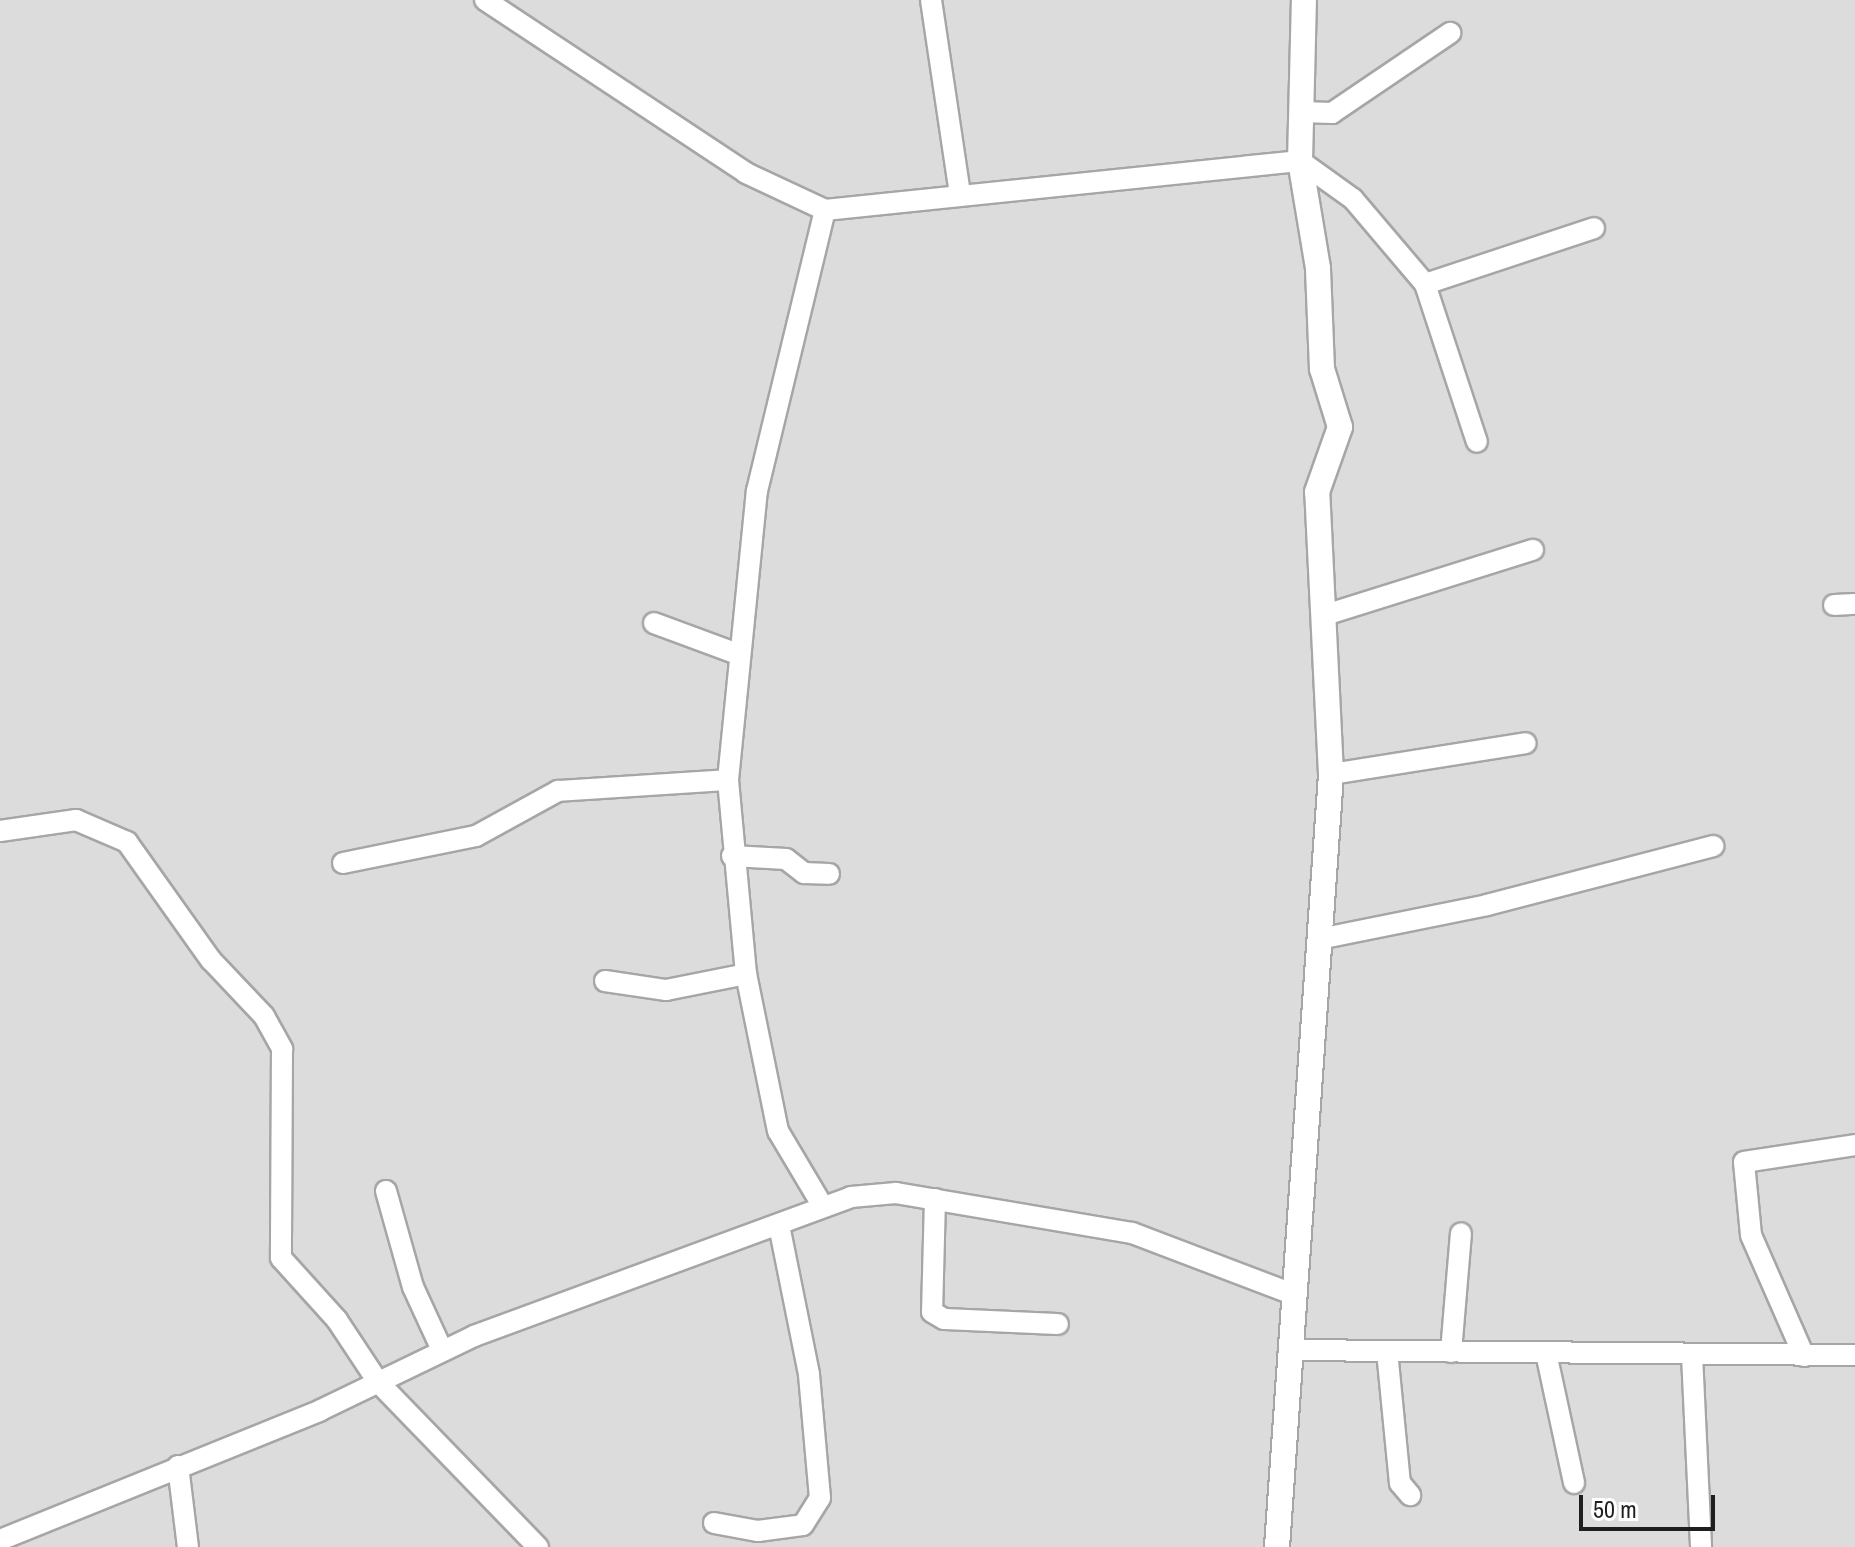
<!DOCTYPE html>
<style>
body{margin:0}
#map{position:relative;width:1855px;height:1547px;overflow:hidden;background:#f1ece5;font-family:"Archivo Narrow",sans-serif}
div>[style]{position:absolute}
.residential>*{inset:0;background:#dddcdc}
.roads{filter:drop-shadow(2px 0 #a6a6a6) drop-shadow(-2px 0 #a6a6a6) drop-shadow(0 2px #a6a6a6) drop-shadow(0 -2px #a6a6a6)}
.minor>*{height:20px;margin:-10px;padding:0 10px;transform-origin:10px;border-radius:10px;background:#fff}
.tertiary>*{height:24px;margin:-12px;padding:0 12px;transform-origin:12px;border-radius:12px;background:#fff}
span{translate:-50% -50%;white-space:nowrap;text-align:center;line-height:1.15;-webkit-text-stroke:6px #fff;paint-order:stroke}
.scale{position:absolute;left:1579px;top:1495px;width:136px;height:36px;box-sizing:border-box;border:4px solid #1f1f1f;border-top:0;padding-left:10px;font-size:24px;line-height:28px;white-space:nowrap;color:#1f1f1f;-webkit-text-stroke:6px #fff;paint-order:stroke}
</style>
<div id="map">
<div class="residential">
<div style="clip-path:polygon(0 0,1855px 0,1855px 1547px,0 1547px)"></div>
</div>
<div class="roads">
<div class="minor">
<div style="left:485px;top:0;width:313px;rotate:33.5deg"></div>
<div style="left:746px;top:173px;width:87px;rotate:25.1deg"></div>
<div style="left:825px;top:210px;width:478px;rotate:-5.9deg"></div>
<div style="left:1300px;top:161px;width:65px;rotate:35.6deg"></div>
<div style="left:1353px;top:199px;width:111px;rotate:49.7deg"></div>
<div style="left:1425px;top:284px;width:166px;rotate:71.8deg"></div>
<div style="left:931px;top:0;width:195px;rotate:81.5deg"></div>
<div style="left:1301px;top:112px;width:31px;rotate:2deg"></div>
<div style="left:1332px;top:113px;width:143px;rotate:-34.1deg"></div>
<div style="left:1425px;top:284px;width:178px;rotate:-18.3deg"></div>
<div style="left:1834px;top:605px;width:21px;rotate:-3deg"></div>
<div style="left:1325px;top:615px;width:218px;rotate:-17.4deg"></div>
<div style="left:654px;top:623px;width:86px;rotate:20.3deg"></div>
<div style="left:1331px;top:774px;width:197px;rotate:-9deg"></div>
<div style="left:0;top:831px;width:77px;rotate:-8.2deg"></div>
<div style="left:76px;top:820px;width:56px;rotate:23.3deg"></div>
<div style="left:127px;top:842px;width:145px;rotate:54.6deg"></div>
<div style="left:211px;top:960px;width:77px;rotate:46.6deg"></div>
<div style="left:264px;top:1016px;width:38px;rotate:61deg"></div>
<div style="left:282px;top:1049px;width:209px;rotate:90.3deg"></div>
<div style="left:281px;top:1258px;width:84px;rotate:47.9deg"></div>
<div style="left:337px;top:1320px;width:74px;rotate:56.5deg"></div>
<div style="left:378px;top:1382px;width:230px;rotate:45.9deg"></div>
<div style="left:732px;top:856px;width:54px;rotate:3.2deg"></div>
<div style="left:786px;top:859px;width:23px;rotate:38deg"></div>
<div style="left:804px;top:873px;width:25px;rotate:2deg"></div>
<div style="left:343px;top:863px;width:136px;rotate:-11.5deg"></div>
<div style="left:476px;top:836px;width:94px;rotate:-28.8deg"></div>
<div style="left:558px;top:791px;width:170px;rotate:-3.7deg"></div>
<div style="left:1324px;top:938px;width:166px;rotate:-11.4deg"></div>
<div style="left:1487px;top:905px;width:234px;rotate:-14.6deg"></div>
<div style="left:605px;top:981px;width:62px;rotate:8.4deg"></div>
<div style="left:666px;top:990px;width:82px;rotate:-11.3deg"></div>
<div style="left:386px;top:1191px;width:100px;rotate:74.3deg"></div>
<div style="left:413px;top:1287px;width:69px;rotate:65.3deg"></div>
<div style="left:935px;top:1199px;width:113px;rotate:91.5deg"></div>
<div style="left:932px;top:1312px;width:14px;rotate:30deg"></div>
<div style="left:944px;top:1319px;width:114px;rotate:2.5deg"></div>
<div style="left:822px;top:1205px;width:86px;rotate:-120.7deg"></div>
<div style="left:778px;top:1131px;width:160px;rotate:-101.5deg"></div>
<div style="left:746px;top:974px;width:195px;rotate:-95.3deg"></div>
<div style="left:728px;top:780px;width:290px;rotate:-84.3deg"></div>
<div style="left:757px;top:491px;width:289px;rotate:-76.4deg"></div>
<div style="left:1289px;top:1350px;width:566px;rotate:0.51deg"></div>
<div style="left:1387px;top:1351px;width:133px;rotate:84.4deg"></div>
<div style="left:1400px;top:1483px;width:16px;rotate:50deg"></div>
<div style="left:1451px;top:1352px;width:119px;rotate:-85.2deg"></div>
<div style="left:1546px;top:1353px;width:133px;rotate:77.8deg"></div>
<div style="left:1692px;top:1355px;width:192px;rotate:87.3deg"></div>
<div style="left:1804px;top:1356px;width:132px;rotate:-113.7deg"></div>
<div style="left:1751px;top:1235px;width:73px;rotate:-95.5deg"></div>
<div style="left:1744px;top:1162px;width:112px;rotate:-8.7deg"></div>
<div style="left:178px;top:1466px;width:82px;rotate:83deg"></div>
<div style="left:714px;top:1523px;width:45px;rotate:10.3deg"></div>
<div style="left:758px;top:1531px;width:45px;rotate:-7.6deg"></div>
<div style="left:803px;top:1525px;width:32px;rotate:-58deg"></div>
<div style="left:820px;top:1498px;width:124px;rotate:-95.1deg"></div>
<div style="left:809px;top:1374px;width:152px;rotate:-101.4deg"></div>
<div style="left:0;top:1540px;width:346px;rotate:-22deg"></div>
<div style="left:321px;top:1410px;width:170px;rotate:-25.8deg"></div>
<div style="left:474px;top:1336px;width:402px;rotate:-20.2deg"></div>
<div style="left:851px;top:1197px;width:45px;rotate:-5.1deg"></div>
<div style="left:896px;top:1193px;width:239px;rotate:9.6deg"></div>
<div style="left:1132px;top:1233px;width:172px;rotate:20.8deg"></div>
</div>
<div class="tertiary">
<div style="left:1277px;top:1547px;width:775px;rotate:-86deg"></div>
<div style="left:1331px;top:774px;width:282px;rotate:-92.8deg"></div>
<div style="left:1317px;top:492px;width:69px;rotate:-70.5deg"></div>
<div style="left:1340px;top:427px;width:61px;rotate:-107.2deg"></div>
<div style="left:1322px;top:369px;width:101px;rotate:-92.3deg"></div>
<div style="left:1318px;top:268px;width:109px;rotate:-99.5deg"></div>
<div style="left:1300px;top:161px;width:161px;rotate:-88.6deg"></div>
</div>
</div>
<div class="scale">50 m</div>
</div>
